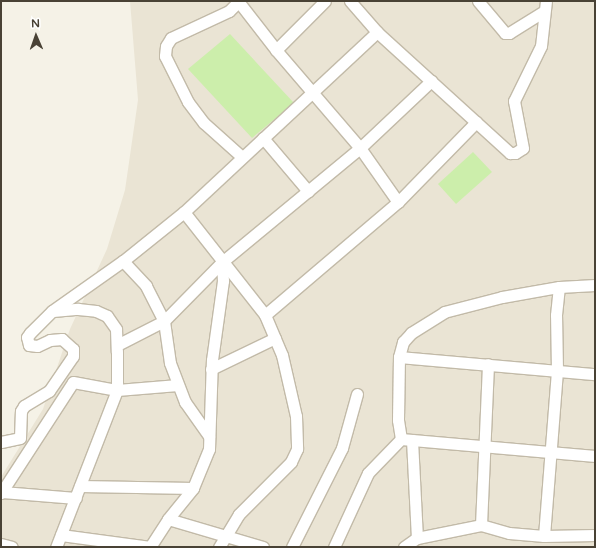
<!DOCTYPE html>
<style>
body{margin:0}
#map{position:relative;width:596px;height:548px;overflow:hidden;background:#f5f2e7;font-family:"Varela Round",sans-serif}
div>[style]{position:absolute}
.residential>*{inset:0;background:#eae4d4}
.green>*{inset:0;background:#cceeab}
.roads{filter:drop-shadow(1px 0 #c2baa8) drop-shadow(-1px 0 #c2baa8) drop-shadow(0 1px #c2baa8) drop-shadow(0 -1px #c2baa8)}
.street>*{height:11px;margin:-5.5px;padding:0 5.5px;transform-origin:5.5px;border-radius:5.5px;background:#fff}
span{translate:-50% -50%;white-space:nowrap;text-align:center;line-height:1.15;-webkit-text-stroke:3px #fff;paint-order:stroke}
.frame{position:absolute;inset:0;border:2px solid #494235;pointer-events:none}
.north{position:absolute;left:16px;top:16px;width:40px;height:40px;-webkit-text-stroke:3px #fff;paint-order:stroke;rotate:358deg;font-size:11px;font-weight:700;line-height:16px;text-align:center;color:#494235}
.north::after{content:'';display:block;margin:auto;width:14px;height:18px;background:#494235;clip-path:polygon(50% 0,100% 100%,50% 72%,0 100%)}
</style>
<div id="map">
<div class="residential">
<div style="clip-path:polygon(130px 1px,595px 1px,595px 547px,1px 547px,1px 477px,43px 409px,70px 329px,107px 249px,125px 190px,138px 100px)"></div>
</div>
<div class="green">
<div style="clip-path:polygon(230px 34px,294px 103px,252px 138px,188px 69px)"></div>
<div style="clip-path:polygon(473px 152px,492px 172px,456px 204px,438px 184px)"></div>
</div>
<div class="roads">
<div class="street">
<div style="left:238px;top:1px;width:62px;rotate:52.2deg"></div>
<div style="left:276px;top:50px;width:129px;rotate:49.4deg"></div>
<div style="left:360px;top:148px;width:66px;rotate:54.9deg"></div>
<div style="left:239px;top:1px;width:14px;rotate:135deg"></div>
<div style="left:229px;top:11px;width:64px;rotate:155deg"></div>
<div style="left:171px;top:38px;width:9px;rotate:122deg"></div>
<div style="left:166px;top:46px;width:10px;rotate:96deg"></div>
<div style="left:165px;top:56px;width:51px;rotate:63.4deg"></div>
<div style="left:188px;top:102px;width:26px;rotate:53deg"></div>
<div style="left:204px;top:123px;width:51px;rotate:41.8deg"></div>
<div style="left:350px;top:1px;width:41px;rotate:48.9deg"></div>
<div style="left:377px;top:32px;width:180px;rotate:42.3deg"></div>
<div style="left:510px;top:153px;width:5px"></div>
<div style="left:515px;top:153px;width:9px;rotate:-32deg"></div>
<div style="left:523px;top:148px;width:48px;rotate:-100.8deg"></div>
<div style="left:514px;top:101px;width:61px;rotate:-63.9deg"></div>
<div style="left:541px;top:46px;width:45px;rotate:-83.7deg"></div>
<div style="left:478px;top:1px;width:42px;rotate:49.8deg"></div>
<div style="left:505px;top:33px;width:4px"></div>
<div style="left:509px;top:33px;width:40px;rotate:-32deg"></div>
<div style="left:276px;top:50px;width:69px;rotate:-45deg"></div>
<div style="left:263px;top:138px;width:70px;rotate:49.7deg"></div>
<div style="left:184px;top:212px;width:131px;rotate:51.8deg"></div>
<div style="left:265px;top:315px;width:43px;rotate:67deg"></div>
<div style="left:282px;top:355px;width:63px;rotate:77.1deg"></div>
<div style="left:296px;top:416px;width:33px;rotate:88deg"></div>
<div style="left:297px;top:449px;width:14px;rotate:115deg"></div>
<div style="left:291px;top:462px;width:74px;rotate:135deg"></div>
<div style="left:239px;top:514px;width:39px;rotate:121deg"></div>
<div style="left:123px;top:261px;width:34px;rotate:47deg"></div>
<div style="left:146px;top:286px;width:39px;rotate:63deg"></div>
<div style="left:164px;top:321px;width:42px;rotate:81.9deg"></div>
<div style="left:170px;top:363px;width:42px;rotate:69deg"></div>
<div style="left:185px;top:402px;width:42px;rotate:54.8deg"></div>
<div style="left:53px;top:311px;width:25px;rotate:-5deg"></div>
<div style="left:78px;top:309px;width:18px;rotate:6deg"></div>
<div style="left:96px;top:311px;width:12px;rotate:24deg"></div>
<div style="left:107px;top:316px;width:16px;rotate:55deg"></div>
<div style="left:116px;top:329px;width:23px;rotate:88deg"></div>
<div style="left:117px;top:352px;width:38px;rotate:90deg"></div>
<div style="left:117px;top:390px;width:168px;rotate:111.2deg"></div>
<div style="left:265px;top:315px;width:175px;rotate:-40.4deg"></div>
<div style="left:398px;top:202px;width:112px;rotate:-45.7deg"></div>
<div style="left:117px;top:345px;width:53px;rotate:-27.1deg"></div>
<div style="left:164px;top:321px;width:83px;rotate:-45.5deg"></div>
<div style="left:222px;top:262px;width:179px;rotate:-39.6deg"></div>
<div style="left:360px;top:148px;width:98px;rotate:-43.3deg"></div>
<div style="left:399px;top:357px;width:197px;rotate:5deg"></div>
<div style="left:211px;top:369px;width:71px;rotate:-25.8deg"></div>
<div style="left:401px;top:439px;width:19px;rotate:-99deg"></div>
<div style="left:398px;top:420px;width:63px;rotate:-89.1deg"></div>
<div style="left:399px;top:357px;width:16px;rotate:-75deg"></div>
<div style="left:403px;top:342px;width:12px;rotate:-48deg"></div>
<div style="left:411px;top:333px;width:39px;rotate:-32deg"></div>
<div style="left:444px;top:312px;width:60px;rotate:-14.5deg"></div>
<div style="left:502px;top:297px;width:58px;rotate:-10deg"></div>
<div style="left:559px;top:287px;width:36px;rotate:-3deg"></div>
<div style="left:401px;top:439px;width:195px;rotate:5deg"></div>
<div style="left:412px;top:440px;width:98px;rotate:87.1deg"></div>
<div style="left:1px;top:442px;width:19px;rotate:-12deg"></div>
<div style="left:20px;top:438px;width:27px;rotate:-88deg"></div>
<div style="left:21px;top:411px;width:6px;rotate:-59deg"></div>
<div style="left:24px;top:406px;width:29px;rotate:-31deg"></div>
<div style="left:49px;top:391px;width:42px;rotate:-55.6deg"></div>
<div style="left:73px;top:356px;width:7px;rotate:-90deg"></div>
<div style="left:73px;top:349px;width:15px;rotate:-138deg"></div>
<div style="left:62px;top:339px;width:12px;rotate:175deg"></div>
<div style="left:50px;top:340px;width:14px;rotate:155deg"></div>
<div style="left:37px;top:346px;width:8px;rotate:-173deg"></div>
<div style="left:29px;top:345px;width:8px;rotate:-104deg"></div>
<div style="left:27px;top:337px;width:5px;rotate:-53deg"></div>
<div style="left:30px;top:333px;width:31px;rotate:-45deg"></div>
<div style="left:52px;top:311px;width:87px;rotate:-35.2deg"></div>
<div style="left:123px;top:261px;width:78px;rotate:-38.8deg"></div>
<div style="left:184px;top:212px;width:264px;rotate:-43deg"></div>
<div style="left:80px;top:486px;width:113px;rotate:1deg"></div>
<div style="left:2px;top:492px;width:74px;rotate:4.6deg"></div>
<div style="left:1px;top:493px;width:132px;rotate:-57deg"></div>
<div style="left:73px;top:382px;width:45px;rotate:10.3deg"></div>
<div style="left:117px;top:390px;width:61px;rotate:-4.7deg"></div>
<div style="left:168px;top:519px;width:99px;rotate:16.4deg"></div>
<div style="left:481px;top:525px;width:161px;rotate:-87.5deg"></div>
<div style="left:61px;top:535px;width:90px;rotate:7.7deg"></div>
<div style="left:544px;top:536px;width:167px;rotate:-85.5deg"></div>
<div style="left:557px;top:370px;width:55px;rotate:-91deg"></div>
<div style="left:556px;top:315px;width:28px;rotate:-84deg"></div>
<div style="left:1px;top:544px;width:11px;rotate:15deg"></div>
<div style="left:150px;top:547px;width:33px;rotate:-57deg"></div>
<div style="left:168px;top:519px;width:40px;rotate:-51deg"></div>
<div style="left:193px;top:488px;width:42px;rotate:-67.7deg"></div>
<div style="left:209px;top:449px;width:89px;rotate:-88.1deg"></div>
<div style="left:212px;top:360px;width:80px;rotate:-82.1deg"></div>
<div style="left:223px;top:281px;width:19px;rotate:-93deg"></div>
<div style="left:292px;top:547px;width:111px;rotate:-63.2deg"></div>
<div style="left:342px;top:448px;width:56px;rotate:-74.5deg"></div>
<div style="left:334px;top:547px;width:81px;rotate:-65.3deg"></div>
<div style="left:368px;top:473px;width:47px;rotate:-45.9deg"></div>
<div style="left:404px;top:547px;width:16px;rotate:-35deg"></div>
<div style="left:417px;top:538px;width:65px;rotate:-11.5deg"></div>
<div style="left:481px;top:525px;width:29px;rotate:16deg"></div>
<div style="left:509px;top:533px;width:35px;rotate:5deg"></div>
<div style="left:544px;top:536px;width:51px;rotate:-1.1deg"></div>
</div>
</div>
<div class="frame"></div>
<div class="north">N</div>
</div>
